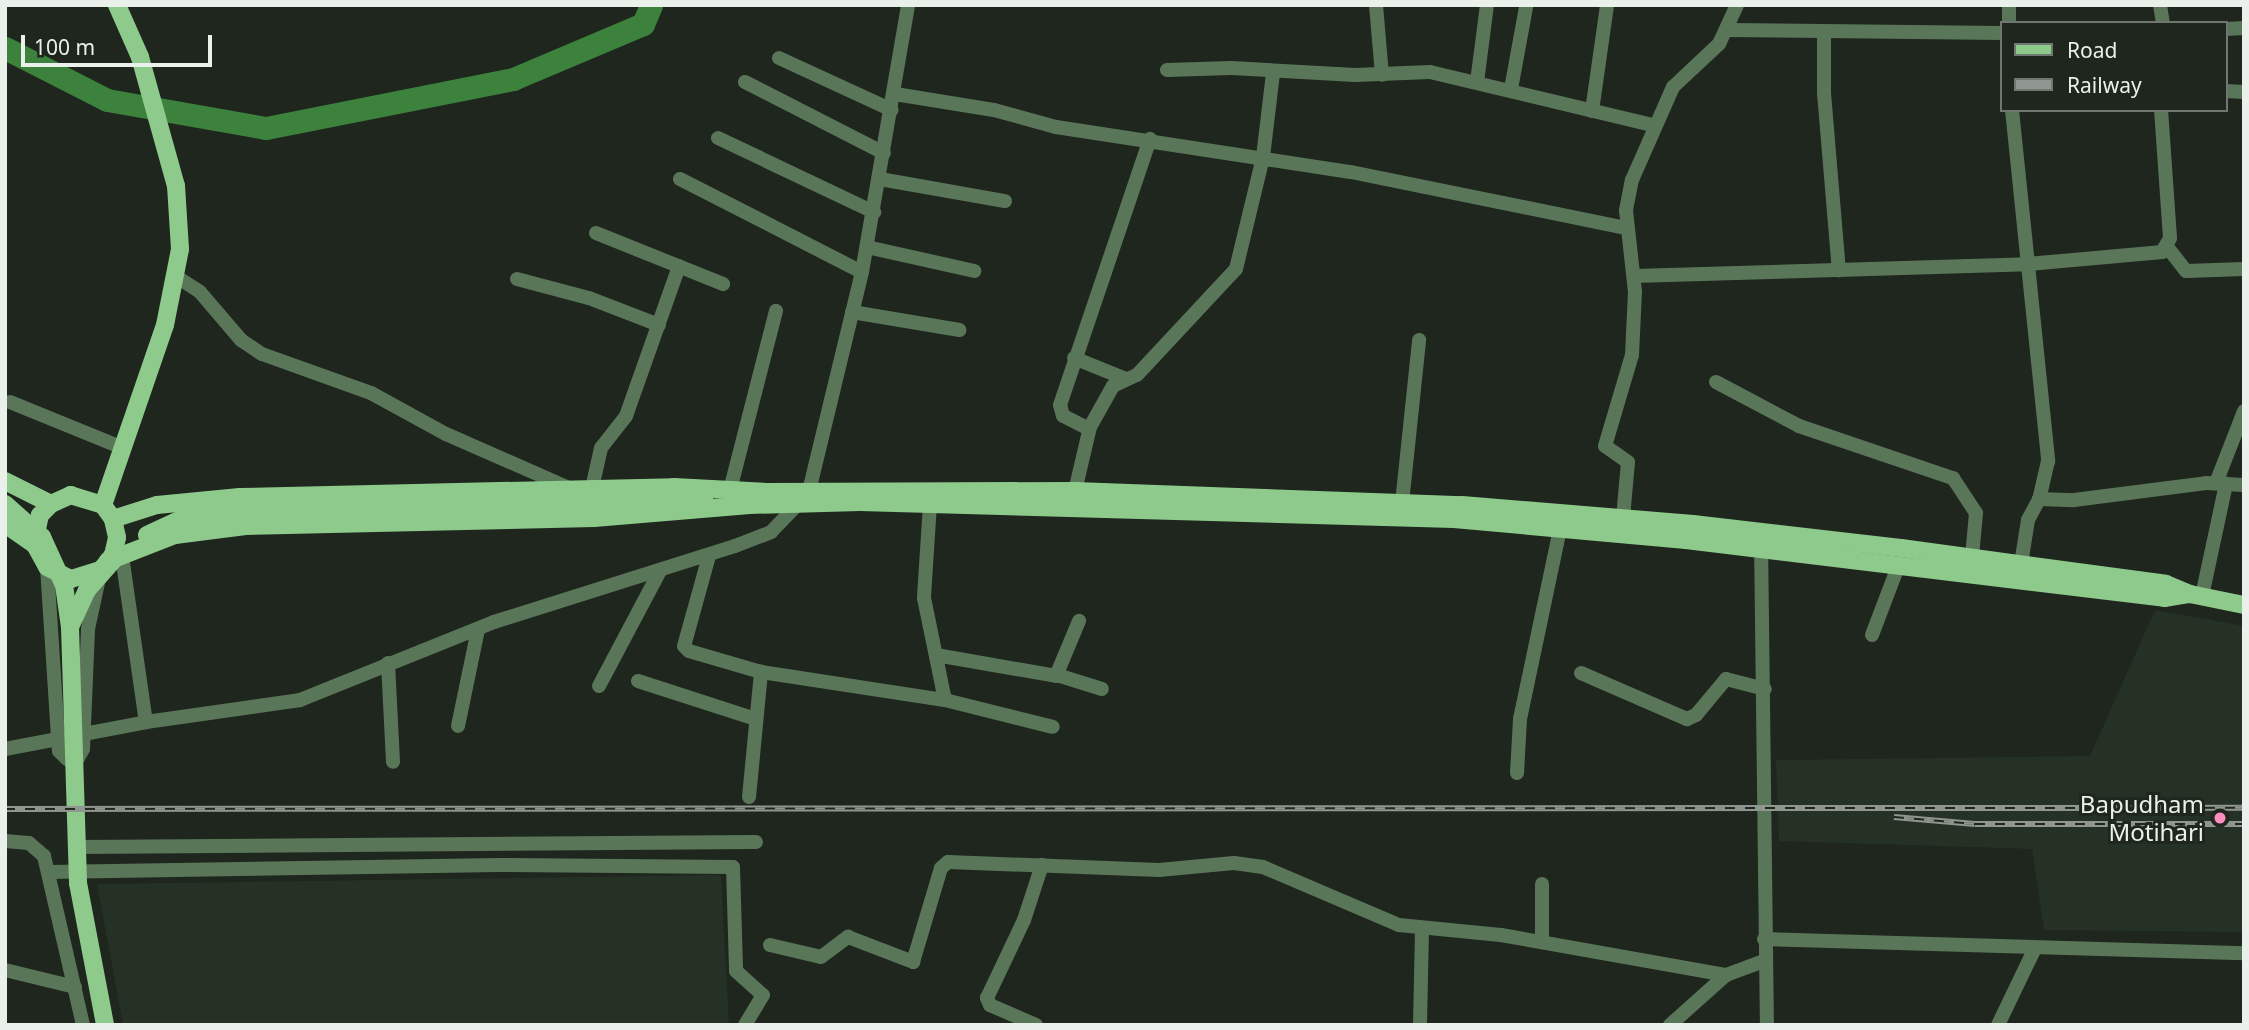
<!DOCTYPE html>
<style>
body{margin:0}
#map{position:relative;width:2249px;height:1030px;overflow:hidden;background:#1e261e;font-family:"Noto Sans",sans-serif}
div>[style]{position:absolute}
.built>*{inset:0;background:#243124}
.river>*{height:23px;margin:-11.5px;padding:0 11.5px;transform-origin:11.5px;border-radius:11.5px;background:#3c823d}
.minor>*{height:14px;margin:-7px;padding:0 7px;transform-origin:7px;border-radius:7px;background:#5a7659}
.tertiary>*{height:14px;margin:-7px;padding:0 7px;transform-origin:7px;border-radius:7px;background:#5a7659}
.primary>*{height:18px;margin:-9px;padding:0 9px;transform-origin:9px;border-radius:9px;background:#8eca8c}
.rail>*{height:6px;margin-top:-3px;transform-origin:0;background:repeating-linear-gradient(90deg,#1e261e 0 10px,#8f968f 0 20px);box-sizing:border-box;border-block:2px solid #8f968f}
.dots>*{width:19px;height:19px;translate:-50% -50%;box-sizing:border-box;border:4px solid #1e261e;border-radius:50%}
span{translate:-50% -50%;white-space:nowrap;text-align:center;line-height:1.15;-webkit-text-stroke:6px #1e261e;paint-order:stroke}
.poi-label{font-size:24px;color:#eaf0ea}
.right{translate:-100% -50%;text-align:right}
.frame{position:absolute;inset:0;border:7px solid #eaf0ea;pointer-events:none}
.legend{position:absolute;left:2000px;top:21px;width:228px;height:91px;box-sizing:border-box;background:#1e261e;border:2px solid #707770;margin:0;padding:9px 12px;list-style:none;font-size:21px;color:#eaf0ea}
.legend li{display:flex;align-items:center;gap:14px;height:35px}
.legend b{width:35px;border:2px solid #707770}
.scale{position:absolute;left:21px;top:35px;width:191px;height:32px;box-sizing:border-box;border:4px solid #eaf0ea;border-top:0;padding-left:9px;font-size:21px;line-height:24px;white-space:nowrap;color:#eaf0ea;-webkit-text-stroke:5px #1e261e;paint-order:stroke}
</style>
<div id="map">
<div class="built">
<div style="clip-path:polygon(2155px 610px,2244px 626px,2244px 932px,2044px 930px,2032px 849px,1779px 841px,1776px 760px,2090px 756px)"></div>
<div style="clip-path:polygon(721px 875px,729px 1025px,123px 1025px,97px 884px)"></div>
</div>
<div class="river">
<div style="left:5px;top:48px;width:114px;rotate:27deg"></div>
<div style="left:107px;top:100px;width:161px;rotate:10deg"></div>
<div style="left:266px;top:128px;width:252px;rotate:-11.2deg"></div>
<div style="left:513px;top:79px;width:141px;rotate:-22.9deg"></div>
<div style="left:643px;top:24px;width:21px;rotate:-67deg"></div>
</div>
<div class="minor">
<div style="left:1376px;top:5px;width:70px;rotate:85.1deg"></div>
<div style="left:2009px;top:5px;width:18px;rotate:90deg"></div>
<div style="left:2160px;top:5px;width:18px;rotate:81deg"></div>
<div style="left:2226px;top:29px;width:18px;rotate:-3deg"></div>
<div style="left:1726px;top:30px;width:276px;rotate:0.6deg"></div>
<div style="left:1824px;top:32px;width:61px;rotate:90deg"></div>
<div style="left:1824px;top:93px;width:178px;rotate:85.2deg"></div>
<div style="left:779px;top:58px;width:124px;rotate:24.7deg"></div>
<div style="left:1167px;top:70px;width:64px;rotate:-1.8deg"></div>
<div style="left:1231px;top:68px;width:124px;rotate:3.2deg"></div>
<div style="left:1355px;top:75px;width:75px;rotate:-2.3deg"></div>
<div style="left:1430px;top:72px;width:229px;rotate:13.4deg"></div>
<div style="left:745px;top:82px;width:156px;rotate:27.1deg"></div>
<div style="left:1477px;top:82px;width:78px;rotate:-82.6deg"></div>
<div style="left:1511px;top:89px;width:83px;rotate:-79.6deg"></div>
<div style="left:2226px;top:91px;width:18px;rotate:3deg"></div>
<div style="left:895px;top:94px;width:100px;rotate:9.2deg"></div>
<div style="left:994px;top:110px;width:64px;rotate:15.3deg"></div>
<div style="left:1056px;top:127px;width:298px;rotate:8.7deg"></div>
<div style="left:1351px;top:172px;width:281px;rotate:11.5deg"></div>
<div style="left:2012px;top:110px;width:353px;rotate:84.1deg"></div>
<div style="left:2048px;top:461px;width:39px;rotate:103deg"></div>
<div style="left:1592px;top:111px;width:107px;rotate:-81.9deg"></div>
<div style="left:718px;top:138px;width:173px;rotate:25.4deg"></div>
<div style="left:680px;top:179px;width:204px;rotate:27.1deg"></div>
<div style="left:880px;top:179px;width:127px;rotate:10deg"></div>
<div style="left:596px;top:233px;width:137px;rotate:21.9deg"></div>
<div style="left:867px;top:247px;width:110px;rotate:12.6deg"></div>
<div style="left:2168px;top:248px;width:29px;rotate:52deg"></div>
<div style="left:2186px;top:271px;width:58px;rotate:-2deg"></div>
<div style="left:1634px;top:276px;width:394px;rotate:-1.7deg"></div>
<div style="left:2028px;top:264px;width:135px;rotate:-5.1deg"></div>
<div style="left:2162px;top:252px;width:16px;rotate:-60deg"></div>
<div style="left:2170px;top:238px;width:128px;rotate:-94deg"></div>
<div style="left:177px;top:277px;width:27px;rotate:33deg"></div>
<div style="left:200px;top:292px;width:63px;rotate:49.5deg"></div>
<div style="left:241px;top:340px;width:25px;rotate:34deg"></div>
<div style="left:262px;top:354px;width:116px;rotate:19.7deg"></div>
<div style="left:371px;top:393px;width:85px;rotate:28.7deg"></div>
<div style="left:446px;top:434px;width:137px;rotate:23.7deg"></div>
<div style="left:517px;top:279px;width:74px;rotate:14.8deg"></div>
<div style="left:589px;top:298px;width:75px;rotate:21.1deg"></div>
<div style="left:852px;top:312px;width:109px;rotate:9.5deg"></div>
<div style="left:1074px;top:358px;width:56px;rotate:22deg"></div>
<div style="left:1716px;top:382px;width:94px;rotate:27.9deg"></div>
<div style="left:1799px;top:426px;width:163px;rotate:18.7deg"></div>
<div style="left:1953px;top:478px;width:42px;rotate:56.7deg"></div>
<div style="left:1976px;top:513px;width:44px;rotate:95.2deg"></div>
<div style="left:10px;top:402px;width:122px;rotate:22.2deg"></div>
<div style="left:1089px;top:429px;width:29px;rotate:-153deg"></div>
<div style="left:1063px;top:416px;width:11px;rotate:-105deg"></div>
<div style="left:1060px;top:405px;width:281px;rotate:-71.3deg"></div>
<div style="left:2216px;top:483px;width:77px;rotate:-68.7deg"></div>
<div style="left:592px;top:488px;width:41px;rotate:-77.3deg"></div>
<div style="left:601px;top:448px;width:41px;rotate:-52deg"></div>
<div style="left:626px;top:416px;width:159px;rotate:-70.5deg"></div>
<div style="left:730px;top:490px;width:185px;rotate:-75.6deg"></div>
<div style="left:809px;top:491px;width:225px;rotate:-76.4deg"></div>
<div style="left:862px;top:272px;width:271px;rotate:-80.2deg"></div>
<div style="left:1075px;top:491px;width:66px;rotate:-76.8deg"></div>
<div style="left:1090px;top:427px;width:47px;rotate:-60.7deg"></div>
<div style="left:1113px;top:386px;width:26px;rotate:-25deg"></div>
<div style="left:1137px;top:375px;width:145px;rotate:-47deg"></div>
<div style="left:1236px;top:269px;width:115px;rotate:-76.4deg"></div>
<div style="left:1263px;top:157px;width:85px;rotate:-83.2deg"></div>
<div style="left:1402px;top:503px;width:164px;rotate:-84deg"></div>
<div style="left:930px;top:504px;width:94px;rotate:93.7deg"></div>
<div style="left:924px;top:598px;width:104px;rotate:78.4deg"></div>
<div style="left:1623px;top:518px;width:56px;rotate:-84.9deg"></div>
<div style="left:1628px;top:462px;width:28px;rotate:-145deg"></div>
<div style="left:1605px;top:446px;width:95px;rotate:-73.5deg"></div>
<div style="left:1632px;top:355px;width:63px;rotate:-87.3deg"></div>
<div style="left:1635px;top:292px;width:82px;rotate:-96.3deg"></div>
<div style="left:1626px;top:210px;width:31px;rotate:-79deg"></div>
<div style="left:1632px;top:180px;width:102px;rotate:-66.2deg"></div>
<div style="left:1673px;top:87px;width:63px;rotate:-43.1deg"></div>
<div style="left:1719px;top:44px;width:43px;rotate:-65.2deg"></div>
<div style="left:122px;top:556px;width:168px;rotate:81.8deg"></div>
<div style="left:709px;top:556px;width:93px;rotate:105.5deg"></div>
<div style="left:684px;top:646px;width:7px;rotate:45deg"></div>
<div style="left:689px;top:651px;width:75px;rotate:16.3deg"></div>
<div style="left:761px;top:672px;width:186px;rotate:8.7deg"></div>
<div style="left:945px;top:700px;width:111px;rotate:14deg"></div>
<div style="left:47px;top:567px;width:184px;rotate:86.3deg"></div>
<div style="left:59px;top:751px;width:11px;rotate:45deg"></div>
<div style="left:67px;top:759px;width:11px;rotate:-5deg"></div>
<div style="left:78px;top:758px;width:10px;rotate:-61deg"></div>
<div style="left:83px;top:749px;width:120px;rotate:-87.6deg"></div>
<div style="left:88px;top:629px;width:52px;rotate:-77.8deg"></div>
<div style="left:2202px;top:596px;width:115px;rotate:-77.9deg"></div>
<div style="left:1872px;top:635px;width:76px;rotate:-69.2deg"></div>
<div style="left:936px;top:655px;width:122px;rotate:9.9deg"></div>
<div style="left:1056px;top:676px;width:60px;rotate:-67.3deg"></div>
<div style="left:388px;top:663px;width:99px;rotate:87.1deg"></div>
<div style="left:1581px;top:673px;width:116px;rotate:23.5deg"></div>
<div style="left:1687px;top:719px;width:10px;rotate:-24deg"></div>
<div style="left:1696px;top:715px;width:47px;rotate:-50.2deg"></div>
<div style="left:1726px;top:679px;width:40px;rotate:14.4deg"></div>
<div style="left:1057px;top:675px;width:47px;rotate:17.3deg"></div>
<div style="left:638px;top:681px;width:124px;rotate:17.9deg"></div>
<div style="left:599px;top:686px;width:130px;rotate:-62.1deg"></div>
<div style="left:458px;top:726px;width:99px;rotate:-78.3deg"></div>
<div style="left:5px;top:749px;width:144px;rotate:-10.8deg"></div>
<div style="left:146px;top:722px;width:156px;rotate:-8.1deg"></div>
<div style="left:300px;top:700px;width:209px;rotate:-21.9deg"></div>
<div style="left:494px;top:622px;width:253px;rotate:-17.5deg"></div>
<div style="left:735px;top:546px;width:39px;rotate:-21deg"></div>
<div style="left:771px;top:532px;width:39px;rotate:-46deg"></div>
<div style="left:1517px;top:773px;width:54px;rotate:-86.8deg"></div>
<div style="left:1520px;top:719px;width:194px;rotate:-78.1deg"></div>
<div style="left:749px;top:797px;width:126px;rotate:-84.5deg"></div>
<div style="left:5px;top:841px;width:24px;rotate:5deg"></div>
<div style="left:29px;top:843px;width:20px;rotate:41deg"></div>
<div style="left:44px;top:856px;width:173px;rotate:77deg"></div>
<div style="left:77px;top:847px;width:679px;rotate:-0.42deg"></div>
<div style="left:48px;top:872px;width:451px;rotate:-0.9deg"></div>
<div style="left:499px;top:865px;width:234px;rotate:0.5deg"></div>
<div style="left:733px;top:867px;width:104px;rotate:88.3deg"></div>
<div style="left:736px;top:971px;width:36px;rotate:42deg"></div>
<div style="left:763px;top:995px;width:35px;rotate:121deg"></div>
<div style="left:1542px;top:884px;width:58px;rotate:90deg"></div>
<div style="left:770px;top:945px;width:52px;rotate:13.2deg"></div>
<div style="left:821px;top:957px;width:34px;rotate:-37deg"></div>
<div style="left:848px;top:937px;width:70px;rotate:21deg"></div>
<div style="left:913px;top:962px;width:98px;rotate:-73.4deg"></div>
<div style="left:941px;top:868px;width:9px;rotate:-41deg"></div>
<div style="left:948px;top:862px;width:211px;rotate:2.2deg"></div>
<div style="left:1159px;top:870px;width:75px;rotate:-5.3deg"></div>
<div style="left:1234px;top:863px;width:29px;rotate:8deg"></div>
<div style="left:1263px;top:867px;width:148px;rotate:23.1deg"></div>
<div style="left:1399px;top:925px;width:102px;rotate:5.6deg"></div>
<div style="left:1501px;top:935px;width:229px;rotate:10.1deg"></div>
<div style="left:5px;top:970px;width:72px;rotate:13.7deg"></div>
<div style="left:1036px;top:1025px;width:50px;rotate:-156.5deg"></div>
<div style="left:990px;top:1005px;width:8px;rotate:-113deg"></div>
<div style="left:987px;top:998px;width:86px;rotate:-64.6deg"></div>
<div style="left:1024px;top:920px;width:58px;rotate:-71.9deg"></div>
<div style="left:1420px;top:1025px;width:96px;rotate:-88.8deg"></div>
<div style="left:1670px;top:1025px;width:75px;rotate:-41.8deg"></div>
<div style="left:1726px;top:975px;width:40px;rotate:-20.2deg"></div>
</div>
<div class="tertiary">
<div style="left:1761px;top:540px;width:485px;rotate:89.3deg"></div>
<div style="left:2021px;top:564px;width:45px;rotate:-81deg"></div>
<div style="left:2028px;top:520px;width:24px;rotate:-62deg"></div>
<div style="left:2039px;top:499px;width:35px;rotate:2deg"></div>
<div style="left:2074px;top:500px;width:133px;rotate:-7.3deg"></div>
<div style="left:2206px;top:483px;width:38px;rotate:3deg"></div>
<div style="left:1764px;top:939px;width:480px;rotate:1.7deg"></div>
<div style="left:1998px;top:1025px;width:85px;rotate:-64.3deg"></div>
</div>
<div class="primary">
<div style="left:5px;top:481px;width:51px;rotate:26.6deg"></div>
<div style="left:5px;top:504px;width:50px;rotate:41.7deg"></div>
<div style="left:42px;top:537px;width:53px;rotate:65.4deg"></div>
<div style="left:64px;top:585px;width:42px;rotate:81.9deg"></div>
<div style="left:70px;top:627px;width:256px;rotate:88.2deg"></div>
<div style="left:78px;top:883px;width:145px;rotate:79.2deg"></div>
<div style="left:103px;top:505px;width:190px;rotate:-71deg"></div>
<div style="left:165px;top:325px;width:77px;rotate:-78.8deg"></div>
<div style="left:180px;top:249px;width:63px;rotate:-93.6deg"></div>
<div style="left:176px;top:186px;width:134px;rotate:-105.6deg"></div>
<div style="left:140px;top:57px;width:57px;rotate:-113.9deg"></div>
<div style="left:113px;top:519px;width:46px;rotate:-17.7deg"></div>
<div style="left:157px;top:505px;width:83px;rotate:-5.5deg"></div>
<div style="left:240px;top:497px;width:434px;rotate:-1.3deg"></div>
<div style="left:674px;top:487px;width:93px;rotate:3.1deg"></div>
<div style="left:767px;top:492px;width:308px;rotate:-0.2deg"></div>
<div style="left:1075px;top:491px;width:387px;rotate:2.1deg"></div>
<div style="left:1462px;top:505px;width:232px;rotate:4.7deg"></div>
<div style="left:1693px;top:524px;width:209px;rotate:6.6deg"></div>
<div style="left:1901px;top:548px;width:267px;rotate:7.7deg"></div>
<div style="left:2166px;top:584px;width:26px;rotate:23deg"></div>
<div style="left:2190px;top:594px;width:55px;rotate:11.5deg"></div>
<div style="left:5px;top:524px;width:37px;rotate:35deg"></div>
<div style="left:35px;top:545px;width:25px;rotate:61deg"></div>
<div style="left:47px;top:567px;width:27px;rotate:27deg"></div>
<div style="left:71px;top:579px;width:31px;rotate:-17deg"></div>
<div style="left:101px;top:570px;width:19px;rotate:-51deg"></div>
<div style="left:113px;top:555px;width:18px;rotate:-77deg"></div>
<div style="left:117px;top:537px;width:18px;rotate:-103deg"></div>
<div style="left:113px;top:519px;width:17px;rotate:-126deg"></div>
<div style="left:103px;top:505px;width:34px;rotate:-163deg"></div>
<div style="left:71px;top:495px;width:22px;rotate:156deg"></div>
<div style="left:51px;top:504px;width:16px;rotate:135deg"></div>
<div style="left:40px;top:515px;width:24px;rotate:102deg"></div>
<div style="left:147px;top:535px;width:38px;rotate:-25deg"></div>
<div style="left:182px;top:519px;width:25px;rotate:-12deg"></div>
<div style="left:206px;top:514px;width:499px;rotate:-1.4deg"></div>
<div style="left:108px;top:561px;width:72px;rotate:-21.2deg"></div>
<div style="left:175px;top:535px;width:71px;rotate:-7.3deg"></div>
<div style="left:245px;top:526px;width:349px;rotate:-1.3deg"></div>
<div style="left:594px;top:518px;width:156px;rotate:-4.8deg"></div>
<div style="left:749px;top:505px;width:111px;rotate:-1.5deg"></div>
<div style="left:860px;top:502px;width:594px;rotate:1.64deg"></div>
<div style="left:1454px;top:519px;width:233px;rotate:5.2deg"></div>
<div style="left:1686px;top:540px;width:482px;rotate:6.9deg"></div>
<div style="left:2164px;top:598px;width:26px;rotate:-9deg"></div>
<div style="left:70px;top:627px;width:41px;rotate:-65.3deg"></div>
<div style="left:87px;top:590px;width:47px;rotate:-48.5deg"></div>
</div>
<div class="rail">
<div style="left:5px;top:809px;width:2239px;rotate:-0.03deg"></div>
<div style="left:1894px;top:817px;width:81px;rotate:4.9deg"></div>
<div style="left:1975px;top:824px;width:269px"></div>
</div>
<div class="dots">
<div style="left:2220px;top:818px;background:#fe8ebe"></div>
</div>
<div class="poi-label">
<span class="right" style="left:2204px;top:818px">Bapudham<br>Motihari</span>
</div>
<div class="frame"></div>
<ul class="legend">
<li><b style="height:9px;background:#8eca8c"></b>Road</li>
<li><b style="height:9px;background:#8f968f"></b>Railway</li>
</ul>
<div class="scale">100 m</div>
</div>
